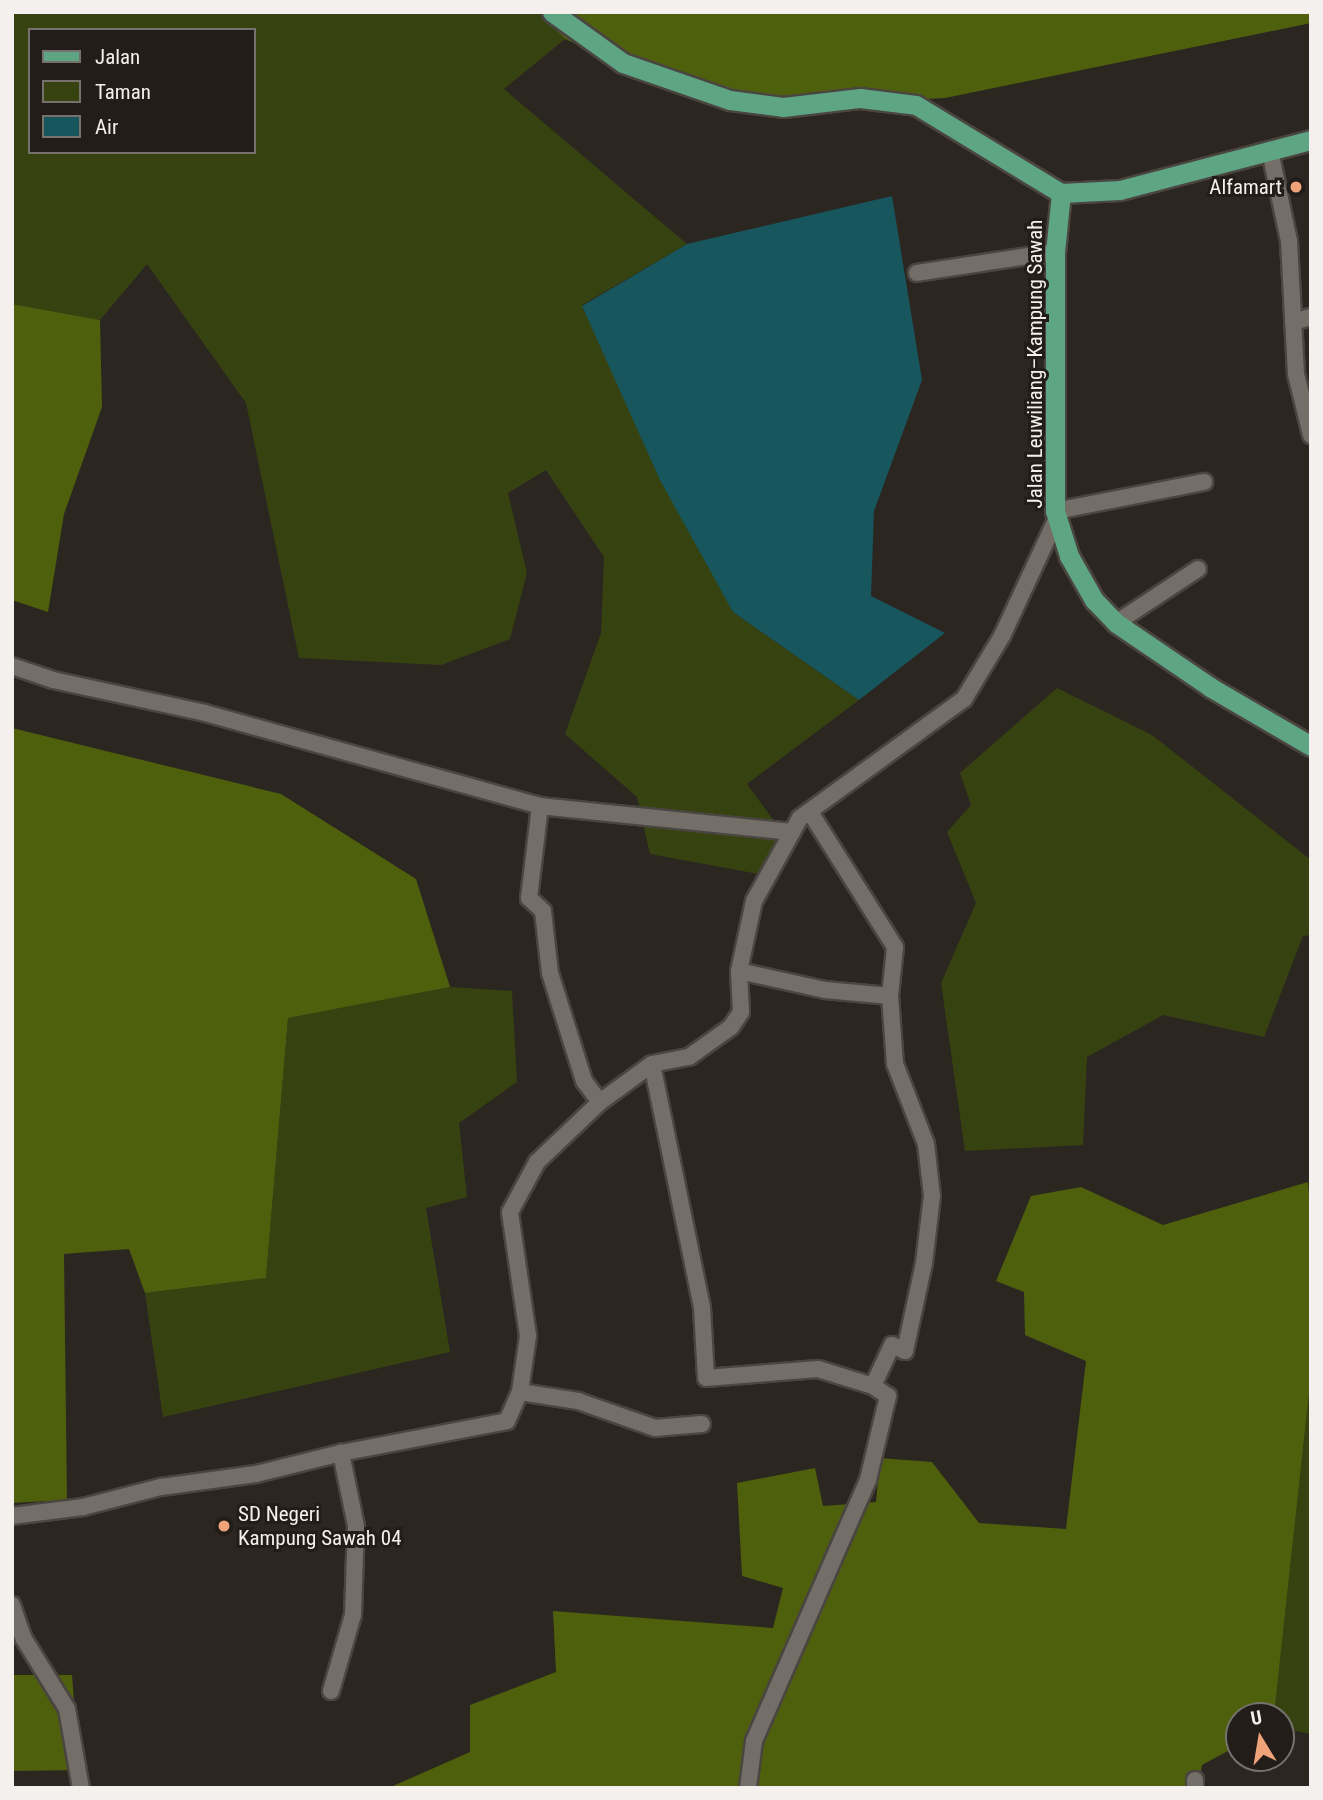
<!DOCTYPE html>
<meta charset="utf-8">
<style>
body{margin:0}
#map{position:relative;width:1323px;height:1800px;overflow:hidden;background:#2c2621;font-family:"Roboto Condensed",sans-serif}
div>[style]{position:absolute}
.green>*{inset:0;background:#374211}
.forest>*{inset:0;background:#4f600d}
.water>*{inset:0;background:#17565d}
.roads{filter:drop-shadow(2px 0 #4a4540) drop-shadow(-2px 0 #4a4540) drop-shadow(0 2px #4a4540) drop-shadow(0 -2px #4a4540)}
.minor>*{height:16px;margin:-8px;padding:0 8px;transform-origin:8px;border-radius:8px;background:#746e68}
.major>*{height:19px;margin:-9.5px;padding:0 9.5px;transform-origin:9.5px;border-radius:9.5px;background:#5ea584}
.dots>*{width:19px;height:19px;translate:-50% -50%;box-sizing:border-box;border:4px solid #221d18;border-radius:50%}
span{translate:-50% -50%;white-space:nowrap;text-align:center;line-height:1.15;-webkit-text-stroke:6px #221d18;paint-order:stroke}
.poi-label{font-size:21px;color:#f4f0ed}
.right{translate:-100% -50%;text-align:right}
.left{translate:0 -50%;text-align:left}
.street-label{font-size:21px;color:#f4f0ed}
.frame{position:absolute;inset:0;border:14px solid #f4f0ed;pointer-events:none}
.legend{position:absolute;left:28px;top:28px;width:228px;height:126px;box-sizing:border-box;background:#221d18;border:2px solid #76716d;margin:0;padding:9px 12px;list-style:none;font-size:21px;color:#f4f0ed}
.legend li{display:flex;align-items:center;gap:14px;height:35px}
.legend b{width:35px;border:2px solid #76716d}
.north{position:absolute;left:1225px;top:1702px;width:70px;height:70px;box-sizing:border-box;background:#221d18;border:2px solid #76716d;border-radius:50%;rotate:349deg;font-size:19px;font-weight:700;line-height:28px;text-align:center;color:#f4f0ed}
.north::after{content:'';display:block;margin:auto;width:24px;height:32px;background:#efa378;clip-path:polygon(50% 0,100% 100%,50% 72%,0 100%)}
</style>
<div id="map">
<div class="green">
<div style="clip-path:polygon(evenodd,12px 12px,538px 12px,565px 39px,504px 89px,687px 244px,582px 305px,733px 612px,859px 700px,747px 784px,785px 836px,764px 875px,650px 854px,637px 797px,565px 734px,601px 633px,604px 557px,546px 470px,508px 493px,527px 573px,510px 639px,441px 665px,299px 658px,246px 403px,147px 264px,100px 320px,12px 304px,12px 12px,30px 30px,254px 30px,254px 152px,30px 152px,30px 30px)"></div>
<div style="clip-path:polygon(1057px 688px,1152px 735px,1311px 860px,1311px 935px,1303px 936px,1264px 1037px,1163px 1015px,1087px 1057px,1083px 1145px,965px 1151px,941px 983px,976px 903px,947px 832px,971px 805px,960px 773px)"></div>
<div style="clip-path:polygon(450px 987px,512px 991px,517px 1082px,459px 1123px,467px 1197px,426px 1208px,450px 1352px,163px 1417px,145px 1293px,266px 1278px,288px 1018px)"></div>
<div style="clip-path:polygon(1311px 1375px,1311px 1734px,1281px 1728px,1281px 1716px,1274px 1716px)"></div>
</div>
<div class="forest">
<div style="clip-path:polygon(538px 12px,1311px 12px,1311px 23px,945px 98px,804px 105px,692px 95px,565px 39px)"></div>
<div style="clip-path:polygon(12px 304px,100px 320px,102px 407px,64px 514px,48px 612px,12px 600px)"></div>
<div style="clip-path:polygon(12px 728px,281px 794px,416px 879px,450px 987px,288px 1018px,266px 1278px,145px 1293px,129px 1249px,64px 1254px,67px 1500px,12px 1503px)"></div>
<div style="clip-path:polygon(1308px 1182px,1311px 1220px,1311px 1375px,1274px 1716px,1239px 1716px,1239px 1745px,1202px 1765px,1198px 1788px,381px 1788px,393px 1786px,470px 1752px,470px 1705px,556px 1672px,553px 1611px,773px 1628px,783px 1588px,742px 1576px,737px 1483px,815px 1468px,823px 1506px,876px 1502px,880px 1458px,932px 1462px,979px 1523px,1066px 1529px,1086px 1361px,1025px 1335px,1024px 1292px,996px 1281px,1031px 1196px,1081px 1187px,1163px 1225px)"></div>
<div style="clip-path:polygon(12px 1675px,72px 1675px,79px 1770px,12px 1771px)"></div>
</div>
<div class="water">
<div style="clip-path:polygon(892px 196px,922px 380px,874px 511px,871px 596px,945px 633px,859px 700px,733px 612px,660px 480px,582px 306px,687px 244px)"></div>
</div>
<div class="roads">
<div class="minor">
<div style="left:1270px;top:151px;width:92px;rotate:78.1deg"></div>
<div style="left:1289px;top:241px;width:133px;rotate:87deg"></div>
<div style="left:1296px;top:374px;width:63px;rotate:76.2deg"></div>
<div style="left:917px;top:273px;width:140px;rotate:-8.7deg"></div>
<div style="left:1293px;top:322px;width:19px;rotate:-16deg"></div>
<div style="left:1055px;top:511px;width:152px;rotate:-11deg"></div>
<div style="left:1116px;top:623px;width:98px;rotate:-33.4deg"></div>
<div style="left:12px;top:666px;width:43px;rotate:18.9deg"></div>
<div style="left:53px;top:680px;width:156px;rotate:12.2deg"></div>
<div style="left:205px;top:713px;width:348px;rotate:15.5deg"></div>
<div style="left:540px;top:806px;width:253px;rotate:5.9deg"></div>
<div style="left:540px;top:806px;width:93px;rotate:96.8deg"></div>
<div style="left:529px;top:898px;width:19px;rotate:43deg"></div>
<div style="left:543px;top:911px;width:62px;rotate:83.6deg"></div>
<div style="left:550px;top:973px;width:113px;rotate:72.5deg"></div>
<div style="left:584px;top:1081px;width:26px;rotate:53deg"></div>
<div style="left:810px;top:812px;width:160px;rotate:57.8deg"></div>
<div style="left:895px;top:947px;width:49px;rotate:95.8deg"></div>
<div style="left:890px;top:996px;width:68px;rotate:85.8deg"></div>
<div style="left:895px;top:1064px;width:86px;rotate:68.8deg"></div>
<div style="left:926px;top:1144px;width:52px;rotate:83.4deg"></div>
<div style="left:932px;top:1196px;width:67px;rotate:96.8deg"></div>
<div style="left:924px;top:1263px;width:90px;rotate:102.2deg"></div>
<div style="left:905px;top:1351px;width:14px;rotate:-155deg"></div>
<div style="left:892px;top:1345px;width:45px;rotate:114.9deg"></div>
<div style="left:739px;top:971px;width:88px;rotate:12.5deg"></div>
<div style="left:825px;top:990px;width:65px;rotate:5.3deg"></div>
<div style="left:652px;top:1064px;width:249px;rotate:78.4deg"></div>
<div style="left:702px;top:1308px;width:70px;rotate:86.7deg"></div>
<div style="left:706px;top:1378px;width:112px;rotate:-4.6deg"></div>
<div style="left:818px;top:1369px;width:58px;rotate:17.2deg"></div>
<div style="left:873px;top:1386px;width:18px;rotate:34deg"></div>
<div style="left:888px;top:1396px;width:86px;rotate:103.4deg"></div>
<div style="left:868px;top:1480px;width:285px;rotate:113.6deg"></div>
<div style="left:754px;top:1741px;width:47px;rotate:97.3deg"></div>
<div style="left:520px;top:1392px;width:59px;rotate:8.8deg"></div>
<div style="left:578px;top:1401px;width:82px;rotate:19.3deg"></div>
<div style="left:655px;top:1428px;width:47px;rotate:-4.9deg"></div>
<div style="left:12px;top:1516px;width:72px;rotate:-7.2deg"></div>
<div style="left:83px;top:1507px;width:81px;rotate:-14.4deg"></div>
<div style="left:161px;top:1487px;width:96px;rotate:-7.8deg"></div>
<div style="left:256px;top:1474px;width:88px;rotate:-13.9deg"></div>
<div style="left:341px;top:1453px;width:169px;rotate:-10.9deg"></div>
<div style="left:507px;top:1421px;width:32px;rotate:-66deg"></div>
<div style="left:520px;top:1392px;width:57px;rotate:-81.9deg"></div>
<div style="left:528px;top:1336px;width:125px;rotate:-98.3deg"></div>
<div style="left:510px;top:1212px;width:57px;rotate:-61.6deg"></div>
<div style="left:537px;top:1162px;width:87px;rotate:-43.6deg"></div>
<div style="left:600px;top:1102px;width:64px;rotate:-36.2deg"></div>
<div style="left:652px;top:1064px;width:38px;rotate:-11deg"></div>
<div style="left:689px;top:1057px;width:52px;rotate:-35.5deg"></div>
<div style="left:731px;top:1027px;width:18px;rotate:-56deg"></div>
<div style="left:741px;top:1012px;width:41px;rotate:-92.8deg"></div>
<div style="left:739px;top:971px;width:72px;rotate:-77.9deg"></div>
<div style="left:754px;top:901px;width:95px;rotate:-61deg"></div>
<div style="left:800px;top:818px;width:203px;rotate:-36deg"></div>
<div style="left:964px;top:699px;width:74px;rotate:-58.9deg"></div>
<div style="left:1002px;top:636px;width:128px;rotate:-65deg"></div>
<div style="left:12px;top:1605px;width:36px;rotate:71deg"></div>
<div style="left:24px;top:1639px;width:82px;rotate:58.4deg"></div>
<div style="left:67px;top:1709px;width:80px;rotate:80deg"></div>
<div style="left:331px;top:1691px;width:79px;rotate:-73.9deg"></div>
<div style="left:353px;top:1615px;width:89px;rotate:-88.1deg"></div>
<div style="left:356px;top:1526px;width:75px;rotate:-101.6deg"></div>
<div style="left:1195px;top:1780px;width:8px;rotate:90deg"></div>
</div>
<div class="major">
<div style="left:552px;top:12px;width:87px;rotate:35.7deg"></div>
<div style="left:623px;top:63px;width:113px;rotate:19.1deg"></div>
<div style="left:730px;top:100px;width:53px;rotate:7.5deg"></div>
<div style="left:783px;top:107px;width:78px;rotate:-6.7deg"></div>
<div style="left:860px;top:98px;width:56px;rotate:7.1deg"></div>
<div style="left:916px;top:105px;width:170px;rotate:31.3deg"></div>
<div style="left:1061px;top:193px;width:59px;rotate:95.8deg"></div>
<div style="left:1055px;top:252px;width:259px;rotate:90deg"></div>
<div style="left:1055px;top:511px;width:47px;rotate:72.7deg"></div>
<div style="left:1069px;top:556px;width:51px;rotate:60.4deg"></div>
<div style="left:1094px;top:600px;width:32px;rotate:46deg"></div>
<div style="left:1116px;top:623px;width:114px;rotate:34.2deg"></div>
<div style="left:1210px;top:687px;width:117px;rotate:30.3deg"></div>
<div style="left:1061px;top:193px;width:59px;rotate:-2.9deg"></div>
<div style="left:1120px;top:190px;width:197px;rotate:-14.7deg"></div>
</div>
</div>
<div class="dots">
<div style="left:1296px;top:187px;background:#efa378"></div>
<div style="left:224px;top:1526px;background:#efa378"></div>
</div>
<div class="poi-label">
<span class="right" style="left:1282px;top:187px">Alfamart</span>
<span class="left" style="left:238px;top:1526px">SD Negeri<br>Kampung Sawah 04</span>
</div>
<div class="street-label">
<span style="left:1035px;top:364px;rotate:-90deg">Jalan Leuwiliang–Kampung Sawah</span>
</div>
<div class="frame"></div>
<ul class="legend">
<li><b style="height:9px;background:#5ea584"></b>Jalan</li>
<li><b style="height:19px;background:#374211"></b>Taman</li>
<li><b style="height:19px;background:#17565d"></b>Air</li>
</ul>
<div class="north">U</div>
</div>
